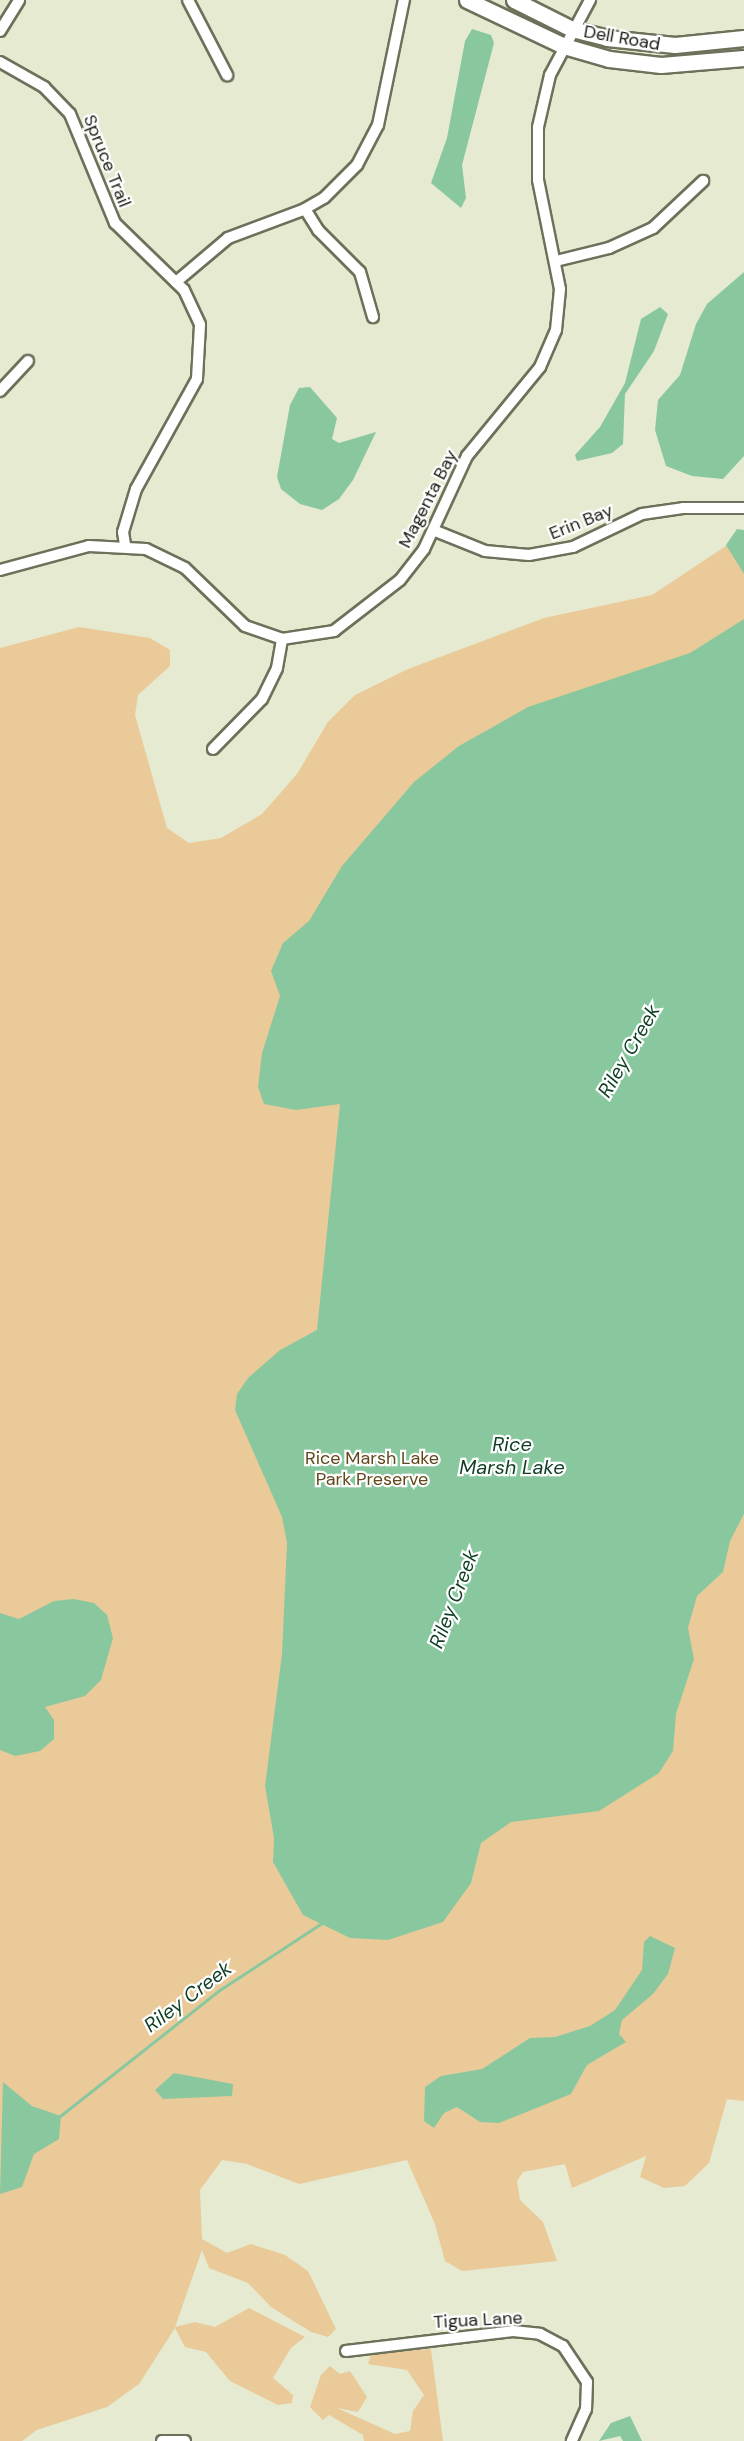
<!DOCTYPE html>
<style>
body{margin:0}
#map{position:relative;width:744px;height:2441px;overflow:hidden;background:#e5ead1;font-family:"DM Sans",sans-serif}
div>[style]{position:absolute}
.green>*{inset:0;background:#ebca99}
.water>*{inset:0;background:#89c89f}
.stream>*{height:3px;margin:-1.5px;padding:0 1.5px;transform-origin:1.5px;border-radius:1.5px;background:#89c89f}
.roads{filter:drop-shadow(2px 0 #6c715a) drop-shadow(-2px 0 #6c715a) drop-shadow(0 2px #6c715a) drop-shadow(0 -2px #6c715a)}
.street>*{height:10px;margin:-5px;padding:0 5px;transform-origin:5px;border-radius:5px;background:#fff}
.secondary>*{height:15px;margin:-7.5px;padding:0 7.5px;transform-origin:7.5px;border-radius:7.5px;background:#fff}
span{translate:-50% -50%;white-space:nowrap;text-align:center;line-height:1.15;-webkit-text-stroke:4.5px #fff;paint-order:stroke}
.street-label{font-size:18px;color:#1b1c13}
.park-label{font-size:18px;color:#62471a}
.water-label{font-size:20px;color:#0d3e23;font-style:italic}
</style>
<div id="map">
<div class="green">
<div style="clip-path:polygon(744px 534px,744px 2101px,727px 2099px,709px 2163px,685px 2186px,664px 2188px,640px 2177px,646px 2156px,572px 2188px,565px 2164px,523px 2172px,517px 2181px,520px 2200px,543px 2222px,557px 2261px,462px 2271px,445px 2261px,435px 2224px,407px 2160px,299px 2184px,247px 2164px,222px 2160px,200px 2190px,202px 2239px,227px 2253px,251px 2244px,285px 2255px,308px 2271px,336px 2329px,328px 2337px,311px 2332px,271px 2307px,248px 2283px,209px 2268px,202px 2250px,175px 2327px,195px 2322px,215px 2327px,249px 2308px,305px 2337px,291px 2348px,273px 2378px,293px 2395px,292px 2403px,278px 2405px,230px 2381px,206px 2352px,185px 2347px,175px 2328px,139px 2384px,107px 2407px,37px 2430px,22px 2441px,0 2441px,0 648px,79px 627px,150px 638px,170px 650px,170px 666px,138px 695px,135px 715px,167px 828px,189px 843px,221px 838px,262px 814px,297px 774px,328px 722px,355px 695px,408px 669px,544px 618px,652px 595px)"></div>
<div style="clip-path:polygon(431px 2349px,443px 2441px,364px 2441px,363px 2435px,329px 2415px,323px 2420px,310px 2407px,321px 2375px,330px 2366px,340px 2374px,350px 2371px,367px 2397px,358px 2412px,337px 2408px,395px 2434px,410px 2431px,413px 2411px,424px 2395px,407px 2370px,368px 2364px,371px 2354px)"></div>
</div>
<div class="water">
<div style="clip-path:polygon(472px 29px,491px 35px,494px 43px,462px 165px,466px 198px,461px 208px,431px 183px,447px 138px,465px 41px)"></div>
<div style="clip-path:polygon(744px 272px,744px 456px,723px 479px,692px 476px,666px 466px,655px 430px,658px 400px,680px 375px,696px 324px,707px 304px)"></div>
<div style="clip-path:polygon(660px 307px,668px 314px,654px 351px,625px 394px,623px 444px,612px 453px,577px 461px,575px 455px,600px 427px,625px 383px,641px 319px)"></div>
<div style="clip-path:polygon(310px 387px,337px 418px,332px 439px,339px 443px,376px 432px,353px 480px,339px 499px,322px 510px,300px 504px,281px 489px,277px 477px,290px 405px,299px 388px)"></div>
<div style="clip-path:polygon(737px 529px,744px 530px,744px 574px,726px 545px)"></div>
<div style="clip-path:polygon(744px 619px,744px 1514px,730px 1541px,723px 1572px,697px 1596px,688px 1628px,694px 1659px,676px 1714px,673px 1751px,659px 1773px,599px 1811px,511px 1822px,481px 1843px,471px 1883px,443px 1922px,388px 1940px,350px 1938px,303px 1915px,273px 1862px,274px 1838px,265px 1786px,282px 1654px,287px 1543px,282px 1517px,235px 1410px,237px 1394px,248px 1378px,280px 1350px,317px 1330px,340px 1104px,296px 1110px,264px 1104px,258px 1087px,262px 1053px,280px 996px,271px 971px,283px 943px,309px 921px,342px 866px,414px 782px,459px 746px,528px 707px,690px 653px)"></div>
<div style="clip-path:polygon(74px 1599px,94px 1603px,107px 1615px,113px 1638px,101px 1680px,85px 1696px,45px 1707px,54px 1720px,54px 1739px,40px 1751px,15px 1756px,0 1750px,0 1613px,19px 1619px,54px 1601px)"></div>
<div style="clip-path:polygon(650px 1936px,675px 1948px,668px 1974px,653px 1994px,622px 2020px,619px 2034px,626px 2042px,587px 2065px,571px 2094px,499px 2123px,480px 2122px,457px 2107px,444px 2113px,434px 2128px,424px 2121px,425px 2087px,441px 2076px,482px 2069px,530px 2038px,555px 2037px,590px 2026px,615px 2010px,642px 1970px,644px 1942px)"></div>
<div style="clip-path:polygon(174px 2073px,233px 2084px,232px 2096px,163px 2099px,155px 2090px)"></div>
<div style="clip-path:polygon(3px 2082px,32px 2106px,61px 2116px,59px 2139px,34px 2154px,22px 2187px,0 2194px)"></div>
<div style="clip-path:polygon(630px 2416px,642px 2441px,623px 2441px,620px 2436px,599px 2441px,611px 2423px)"></div>
</div>
<div class="stream">
<div style="left:60px;top:2116px;width:201px;rotate:-38.3deg"></div>
<div style="left:218px;top:1991px;width:124px;rotate:-33.2deg"></div>
</div>
<div class="roads">
<div class="street">
<div style="left:188px;top:0;width:85px;rotate:62.5deg"></div>
<div style="left:0;top:31px;width:36px;rotate:-58deg"></div>
<div style="left:0;top:62px;width:51px;rotate:29.6deg"></div>
<div style="left:44px;top:87px;width:37px;rotate:46deg"></div>
<div style="left:70px;top:114px;width:118px;rotate:67.6deg"></div>
<div style="left:115px;top:223px;width:96px;rotate:44.2deg"></div>
<div style="left:184px;top:290px;width:38px;rotate:65deg"></div>
<div style="left:200px;top:325px;width:54px;rotate:93.2deg"></div>
<div style="left:197px;top:379px;width:126px;rotate:119deg"></div>
<div style="left:136px;top:489px;width:45px;rotate:106.8deg"></div>
<div style="left:123px;top:532px;width:13px;rotate:81deg"></div>
<div style="left:305px;top:209px;width:25px;rotate:58deg"></div>
<div style="left:318px;top:230px;width:59px;rotate:45deg"></div>
<div style="left:360px;top:272px;width:47px;rotate:73.9deg"></div>
<div style="left:556px;top:261px;width:55px;rotate:-13.8deg"></div>
<div style="left:609px;top:248px;width:48px;rotate:-24.4deg"></div>
<div style="left:653px;top:228px;width:69px;rotate:-43.2deg"></div>
<div style="left:176px;top:282px;width:68px;rotate:-40.2deg"></div>
<div style="left:228px;top:238px;width:80px;rotate:-20.5deg"></div>
<div style="left:303px;top:210px;width:24px;rotate:-30deg"></div>
<div style="left:324px;top:198px;width:47px;rotate:-45deg"></div>
<div style="left:357px;top:165px;width:45px;rotate:-62.3deg"></div>
<div style="left:378px;top:125px;width:128px;rotate:-78.3deg"></div>
<div style="left:0;top:391px;width:41px;rotate:-47deg"></div>
<div style="left:433px;top:530px;width:56px;rotate:22deg"></div>
<div style="left:485px;top:551px;width:44px;rotate:5.2deg"></div>
<div style="left:529px;top:555px;width:45px;rotate:-10.3deg"></div>
<div style="left:573px;top:547px;width:76px;rotate:-25.6deg"></div>
<div style="left:642px;top:514px;width:41px;rotate:-8.3deg"></div>
<div style="left:683px;top:508px;width:61px"></div>
<div style="left:0;top:570px;width:92px;rotate:-15.1deg"></div>
<div style="left:89px;top:546px;width:57px;rotate:3deg"></div>
<div style="left:146px;top:549px;width:43px;rotate:26deg"></div>
<div style="left:185px;top:568px;width:83px;rotate:44deg"></div>
<div style="left:245px;top:626px;width:39px;rotate:19deg"></div>
<div style="left:282px;top:639px;width:53px;rotate:-8.7deg"></div>
<div style="left:334px;top:631px;width:83px;rotate:-37.7deg"></div>
<div style="left:400px;top:580px;width:39px;rotate:-52deg"></div>
<div style="left:424px;top:549px;width:102px;rotate:-65.2deg"></div>
<div style="left:467px;top:456px;width:115px;rotate:-50.6deg"></div>
<div style="left:540px;top:367px;width:40px;rotate:-66.6deg"></div>
<div style="left:556px;top:330px;width:41px;rotate:-84.4deg"></div>
<div style="left:560px;top:289px;width:111px;rotate:-101.4deg"></div>
<div style="left:538px;top:180px;width:53px;rotate:-90deg"></div>
<div style="left:538px;top:127px;width:53px;rotate:-77deg"></div>
<div style="left:550px;top:75px;width:85px;rotate:-61.9deg"></div>
<div style="left:213px;top:749px;width:70px;rotate:-45.6deg"></div>
<div style="left:262px;top:699px;width:34px;rotate:-64deg"></div>
<div style="left:277px;top:668px;width:29px;rotate:-80deg"></div>
<div style="left:346px;top:2351px;width:168px;rotate:-6.8deg"></div>
<div style="left:513px;top:2331px;width:27px;rotate:6deg"></div>
<div style="left:540px;top:2334px;width:26px;rotate:28deg"></div>
<div style="left:563px;top:2346px;width:43px;rotate:56.3deg"></div>
<div style="left:587px;top:2382px;width:27px;rotate:92deg"></div>
<div style="left:586px;top:2409px;width:35px;rotate:114deg"></div>
<div style="left:162px;top:2441px;width:23px"></div>
</div>
<div class="secondary">
<div style="left:467px;top:0;width:107px;rotate:25.4deg"></div>
<div style="left:564px;top:46px;width:47px;rotate:16.1deg"></div>
<div style="left:609px;top:59px;width:52px;rotate:6.6deg"></div>
<div style="left:661px;top:65px;width:83px;rotate:-4.8deg"></div>
<div style="left:514px;top:0;width:65px;rotate:26.6deg"></div>
<div style="left:572px;top:29px;width:36px;rotate:14deg"></div>
<div style="left:607px;top:38px;width:68px;rotate:5.9deg"></div>
<div style="left:675px;top:45px;width:69px;rotate:-5.8deg"></div>
</div>
</div>
<div class="street-label">
<span style="left:622px;top:38px;rotate:10deg">Dell Road</span>
<span style="left:107px;top:161px;rotate:68deg">Spruce Trail</span>
<span style="left:428px;top:499px;rotate:-63deg">Magenta Bay</span>
<span style="left:581px;top:522px;rotate:-22deg">Erin Bay</span>
<span style="left:478px;top:2320px;rotate:-3deg">Tigua Lane</span>
</div>
<div class="park-label">
<span style="left:372px;top:1469px">Rice Marsh Lake<br>Park Preserve</span>
</div>
<div class="water-label">
<span style="left:629px;top:1051px;rotate:-60deg">Riley Creek</span>
<span style="left:512px;top:1456px">Rice<br>Marsh Lake</span>
<span style="left:454px;top:1599px;rotate:-69deg">Riley Creek</span>
<span style="left:188px;top:1997px;rotate:-37deg">Riley Creek</span>
</div>
</div>
